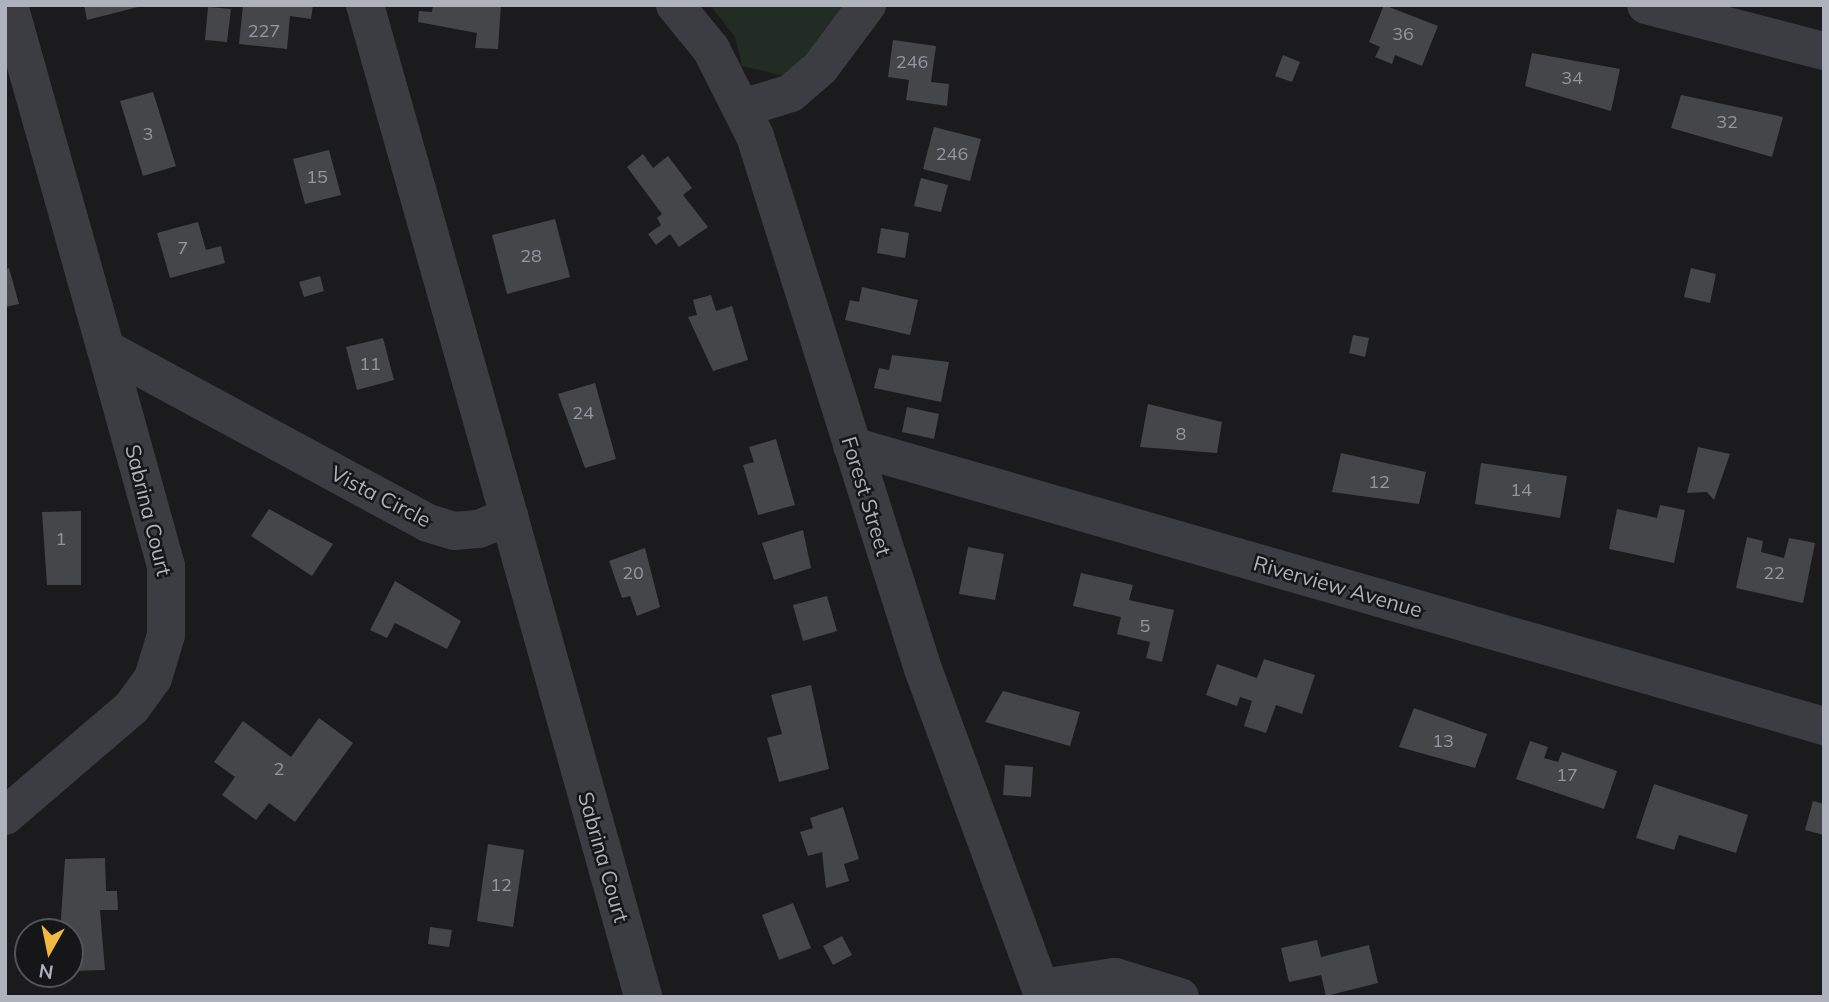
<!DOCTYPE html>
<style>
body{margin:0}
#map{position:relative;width:1829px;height:1002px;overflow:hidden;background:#1b1b1d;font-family:Mulish,sans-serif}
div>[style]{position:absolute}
.green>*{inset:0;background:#222b24}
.building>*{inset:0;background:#45464a}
.minor>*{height:38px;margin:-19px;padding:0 19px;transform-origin:19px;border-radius:19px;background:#3c3d42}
span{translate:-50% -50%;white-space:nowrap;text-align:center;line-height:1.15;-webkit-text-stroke:5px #161618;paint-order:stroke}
.number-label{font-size:18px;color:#9397a0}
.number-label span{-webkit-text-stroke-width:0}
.street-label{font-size:21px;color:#adb2bc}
.frame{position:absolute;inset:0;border:7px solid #adb2bc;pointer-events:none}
.north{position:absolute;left:14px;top:918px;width:70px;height:70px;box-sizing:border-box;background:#161618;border:2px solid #52545a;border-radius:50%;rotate:189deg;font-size:19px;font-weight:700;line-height:28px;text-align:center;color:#adb2bc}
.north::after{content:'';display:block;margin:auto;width:24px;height:32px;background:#f1b93f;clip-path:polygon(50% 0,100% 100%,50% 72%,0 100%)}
</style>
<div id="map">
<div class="green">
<div style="clip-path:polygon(710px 5px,849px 5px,815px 54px,784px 76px,742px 66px,735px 37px)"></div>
</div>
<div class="building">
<div style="clip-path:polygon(84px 5px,142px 5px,142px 6px,87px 20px)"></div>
<div style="clip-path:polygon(243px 5px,313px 5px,311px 19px,290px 16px,287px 49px,239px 44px)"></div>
<div style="clip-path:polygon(433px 5px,501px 5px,498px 49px,475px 48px,477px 33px,418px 22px,419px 11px,432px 12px)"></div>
<div style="clip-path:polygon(1384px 5px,1438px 26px,1422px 66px,1395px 55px,1392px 64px,1375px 57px,1380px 47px,1369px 42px)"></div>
<div style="clip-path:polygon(208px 7px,231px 9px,227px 42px,205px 40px)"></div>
<div style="clip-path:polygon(893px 40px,936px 46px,931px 82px,949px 84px,947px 106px,906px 100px,909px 80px,888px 77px)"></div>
<div style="clip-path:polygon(1532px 53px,1620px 69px,1611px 111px,1525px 86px)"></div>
<div style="clip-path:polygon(1283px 55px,1300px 62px,1292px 82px,1275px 76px)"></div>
<div style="clip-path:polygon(153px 92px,176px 166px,143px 176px,120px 101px)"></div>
<div style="clip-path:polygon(1681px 95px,1783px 117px,1772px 157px,1671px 128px)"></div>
<div style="clip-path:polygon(934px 127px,981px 139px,970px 181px,923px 169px)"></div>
<div style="clip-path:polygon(329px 150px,341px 195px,305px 204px,293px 159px)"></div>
<div style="clip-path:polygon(643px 154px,653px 168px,668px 156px,692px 188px,683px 195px,708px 227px,679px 247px,670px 234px,656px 245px,648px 234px,661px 225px,657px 218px,662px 214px,627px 167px)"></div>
<div style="clip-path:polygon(921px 178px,948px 185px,941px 212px,914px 206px)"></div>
<div style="clip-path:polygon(555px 219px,570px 277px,507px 294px,492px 235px)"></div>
<div style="clip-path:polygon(198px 222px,206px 250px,221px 246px,225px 263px,170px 278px,157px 233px)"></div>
<div style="clip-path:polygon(881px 228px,909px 233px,905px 258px,877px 253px)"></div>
<div style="clip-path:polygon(9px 268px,19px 304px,5px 307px,5px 269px)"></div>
<div style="clip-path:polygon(1691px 268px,1716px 274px,1710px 303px,1684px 297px)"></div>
<div style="clip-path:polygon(320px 276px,324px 291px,304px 297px,299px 282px)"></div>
<div style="clip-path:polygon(862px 287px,918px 300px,910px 335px,845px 320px,850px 300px,859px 302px)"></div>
<div style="clip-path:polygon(711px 295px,716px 311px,732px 306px,748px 360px,713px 371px,688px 317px,697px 315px,693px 300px)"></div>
<div style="clip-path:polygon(1353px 335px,1369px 338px,1365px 357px,1349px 353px)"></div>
<div style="clip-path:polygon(383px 338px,394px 380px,357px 390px,346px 347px)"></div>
<div style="clip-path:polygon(892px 355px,949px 362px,941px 402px,874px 388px,879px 368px,889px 370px)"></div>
<div style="clip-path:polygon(595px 383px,616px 459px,585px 468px,558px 394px)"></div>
<div style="clip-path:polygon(1148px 404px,1222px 422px,1217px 453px,1140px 447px)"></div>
<div style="clip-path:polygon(907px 407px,939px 414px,934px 439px,902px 432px)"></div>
<div style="clip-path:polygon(776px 439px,795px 505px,758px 515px,743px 465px,754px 462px,749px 447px)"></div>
<div style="clip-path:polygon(1698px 447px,1730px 454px,1714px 500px,1707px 492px,1687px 493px)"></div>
<div style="clip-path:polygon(1341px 453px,1426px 472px,1419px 504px,1332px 492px)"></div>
<div style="clip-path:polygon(1481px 463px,1567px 476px,1560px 518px,1475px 504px)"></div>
<div style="clip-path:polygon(1660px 505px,1685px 510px,1674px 563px,1609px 549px,1617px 509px,1657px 518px)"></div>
<div style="clip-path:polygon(269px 509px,333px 544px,312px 576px,251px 536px)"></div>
<div style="clip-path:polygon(81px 511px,81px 585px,47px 585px,42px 512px)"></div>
<div style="clip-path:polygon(803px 530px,811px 568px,774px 580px,762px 543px)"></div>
<div style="clip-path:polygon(1747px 537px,1763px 541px,1761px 552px,1784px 558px,1789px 538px,1815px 543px,1803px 603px,1736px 588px)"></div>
<div style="clip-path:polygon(968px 547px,1004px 554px,995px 600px,959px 594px)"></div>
<div style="clip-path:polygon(645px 548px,660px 607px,637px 616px,630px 596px,622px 598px,609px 561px)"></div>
<div style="clip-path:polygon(1081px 573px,1133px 585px,1129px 600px,1174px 610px,1162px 662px,1146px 658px,1150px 642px,1117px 634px,1121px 617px,1073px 606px)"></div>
<div style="clip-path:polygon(395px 581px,461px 621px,447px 649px,395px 623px,387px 638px,370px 630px)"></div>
<div style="clip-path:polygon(827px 596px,837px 631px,803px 641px,793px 605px)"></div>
<div style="clip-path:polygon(1264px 659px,1315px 675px,1302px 714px,1276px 705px,1266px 733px,1244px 726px,1252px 701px,1240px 697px,1237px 706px,1206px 695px,1217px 664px,1257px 678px)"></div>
<div style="clip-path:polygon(811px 685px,829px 769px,779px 782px,767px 738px,782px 734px,771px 695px)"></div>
<div style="clip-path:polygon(1003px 691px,1080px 712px,1070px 746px,985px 722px)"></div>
<div style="clip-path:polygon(1414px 708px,1487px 734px,1475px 768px,1399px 747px)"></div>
<div style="clip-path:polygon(319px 718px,353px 743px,295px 822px,269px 803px,256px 820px,222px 795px,235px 777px,214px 762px,243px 721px,291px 757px)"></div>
<div style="clip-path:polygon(1530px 741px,1548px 747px,1544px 758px,1558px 762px,1562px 752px,1617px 771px,1604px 809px,1516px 779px)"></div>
<div style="clip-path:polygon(1005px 765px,1033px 767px,1031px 797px,1003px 795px)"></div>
<div style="clip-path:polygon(1654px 784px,1748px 815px,1736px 853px,1679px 835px,1674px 850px,1636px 838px)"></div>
<div style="clip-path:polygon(1813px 801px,1824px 804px,1824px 835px,1805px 830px)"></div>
<div style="clip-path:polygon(843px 807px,859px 859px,844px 864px,849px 881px,826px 888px,822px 852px,808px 856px,800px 832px,813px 828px,810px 818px)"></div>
<div style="clip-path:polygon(488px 844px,524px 850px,513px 927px,477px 921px)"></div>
<div style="clip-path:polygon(105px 858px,106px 891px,117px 891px,118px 910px,100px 910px,105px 970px,70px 971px,70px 932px,60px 932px,65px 859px)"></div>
<div style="clip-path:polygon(793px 903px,811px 948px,779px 960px,762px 915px)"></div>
<div style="clip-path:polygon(430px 927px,452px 930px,449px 947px,428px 944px)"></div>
<div style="clip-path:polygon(842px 936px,852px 955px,833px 965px,823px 946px)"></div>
<div style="clip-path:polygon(1317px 940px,1321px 957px,1369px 945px,1378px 983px,1326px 996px,1321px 975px,1289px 982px,1281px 948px)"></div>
</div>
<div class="minor">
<div style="left:9px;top:5px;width:357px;rotate:74.3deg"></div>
<div style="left:106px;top:349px;width:366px;rotate:28.4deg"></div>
<div style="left:428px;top:523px;width:27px;rotate:17deg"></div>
<div style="left:454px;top:531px;width:25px;rotate:-5deg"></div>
<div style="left:479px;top:529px;width:33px;rotate:-23deg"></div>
<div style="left:509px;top:516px;width:531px;rotate:-105.74deg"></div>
<div style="left:675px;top:5px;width:57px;rotate:50.7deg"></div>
<div style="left:711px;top:49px;width:97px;rotate:63.2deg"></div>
<div style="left:755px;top:136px;width:559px;rotate:72.51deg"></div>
<div style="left:923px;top:669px;width:350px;rotate:69.8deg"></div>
<div style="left:1646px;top:5px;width:184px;rotate:14.5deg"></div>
<div style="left:743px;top:108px;width:50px;rotate:-17.4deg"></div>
<div style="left:791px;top:93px;width:38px;rotate:-41deg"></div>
<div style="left:820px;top:68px;width:79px;rotate:-53.3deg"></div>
<div style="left:852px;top:446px;width:1012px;rotate:16.07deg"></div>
<div style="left:509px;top:516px;width:499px;rotate:74.4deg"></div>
<div style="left:5px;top:816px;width:167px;rotate:-40.6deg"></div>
<div style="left:132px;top:707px;width:36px;rotate:-54deg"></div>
<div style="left:153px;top:678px;width:45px;rotate:-73.2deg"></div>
<div style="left:166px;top:635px;width:69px;rotate:-90deg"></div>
<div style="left:166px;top:566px;width:225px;rotate:-105.5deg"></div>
<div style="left:1041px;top:988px;width:75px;rotate:-8.5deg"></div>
<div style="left:1115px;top:977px;width:68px;rotate:17.1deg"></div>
</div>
<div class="number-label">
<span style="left:264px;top:31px">227</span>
<span style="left:1403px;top:34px">36</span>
<span style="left:912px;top:62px">246</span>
<span style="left:1572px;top:78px">34</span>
<span style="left:1727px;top:122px">32</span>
<span style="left:148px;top:134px">3</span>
<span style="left:952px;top:154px">246</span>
<span style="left:317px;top:177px">15</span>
<span style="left:183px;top:248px">7</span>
<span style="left:531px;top:256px">28</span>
<span style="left:370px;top:364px">11</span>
<span style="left:583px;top:413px">24</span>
<span style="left:1181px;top:434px">8</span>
<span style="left:1379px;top:482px">12</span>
<span style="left:1521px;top:490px">14</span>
<span style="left:61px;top:539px">1</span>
<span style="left:633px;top:573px">20</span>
<span style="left:1774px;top:573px">22</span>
<span style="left:1145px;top:626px">5</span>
<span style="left:1443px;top:741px">13</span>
<span style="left:279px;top:769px">2</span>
<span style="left:1567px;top:775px">17</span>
<span style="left:501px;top:885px">12</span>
</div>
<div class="street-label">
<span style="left:381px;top:496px;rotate:27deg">Vista Circle</span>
<span style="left:867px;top:496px;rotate:73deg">Forest Street</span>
<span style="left:149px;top:510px;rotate:76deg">Sabrina Court</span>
<span style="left:1338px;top:586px;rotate:16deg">Riverview Avenue</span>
<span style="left:604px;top:857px;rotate:74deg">Sabrina Court</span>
</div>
<div class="frame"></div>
<div class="north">N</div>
</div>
